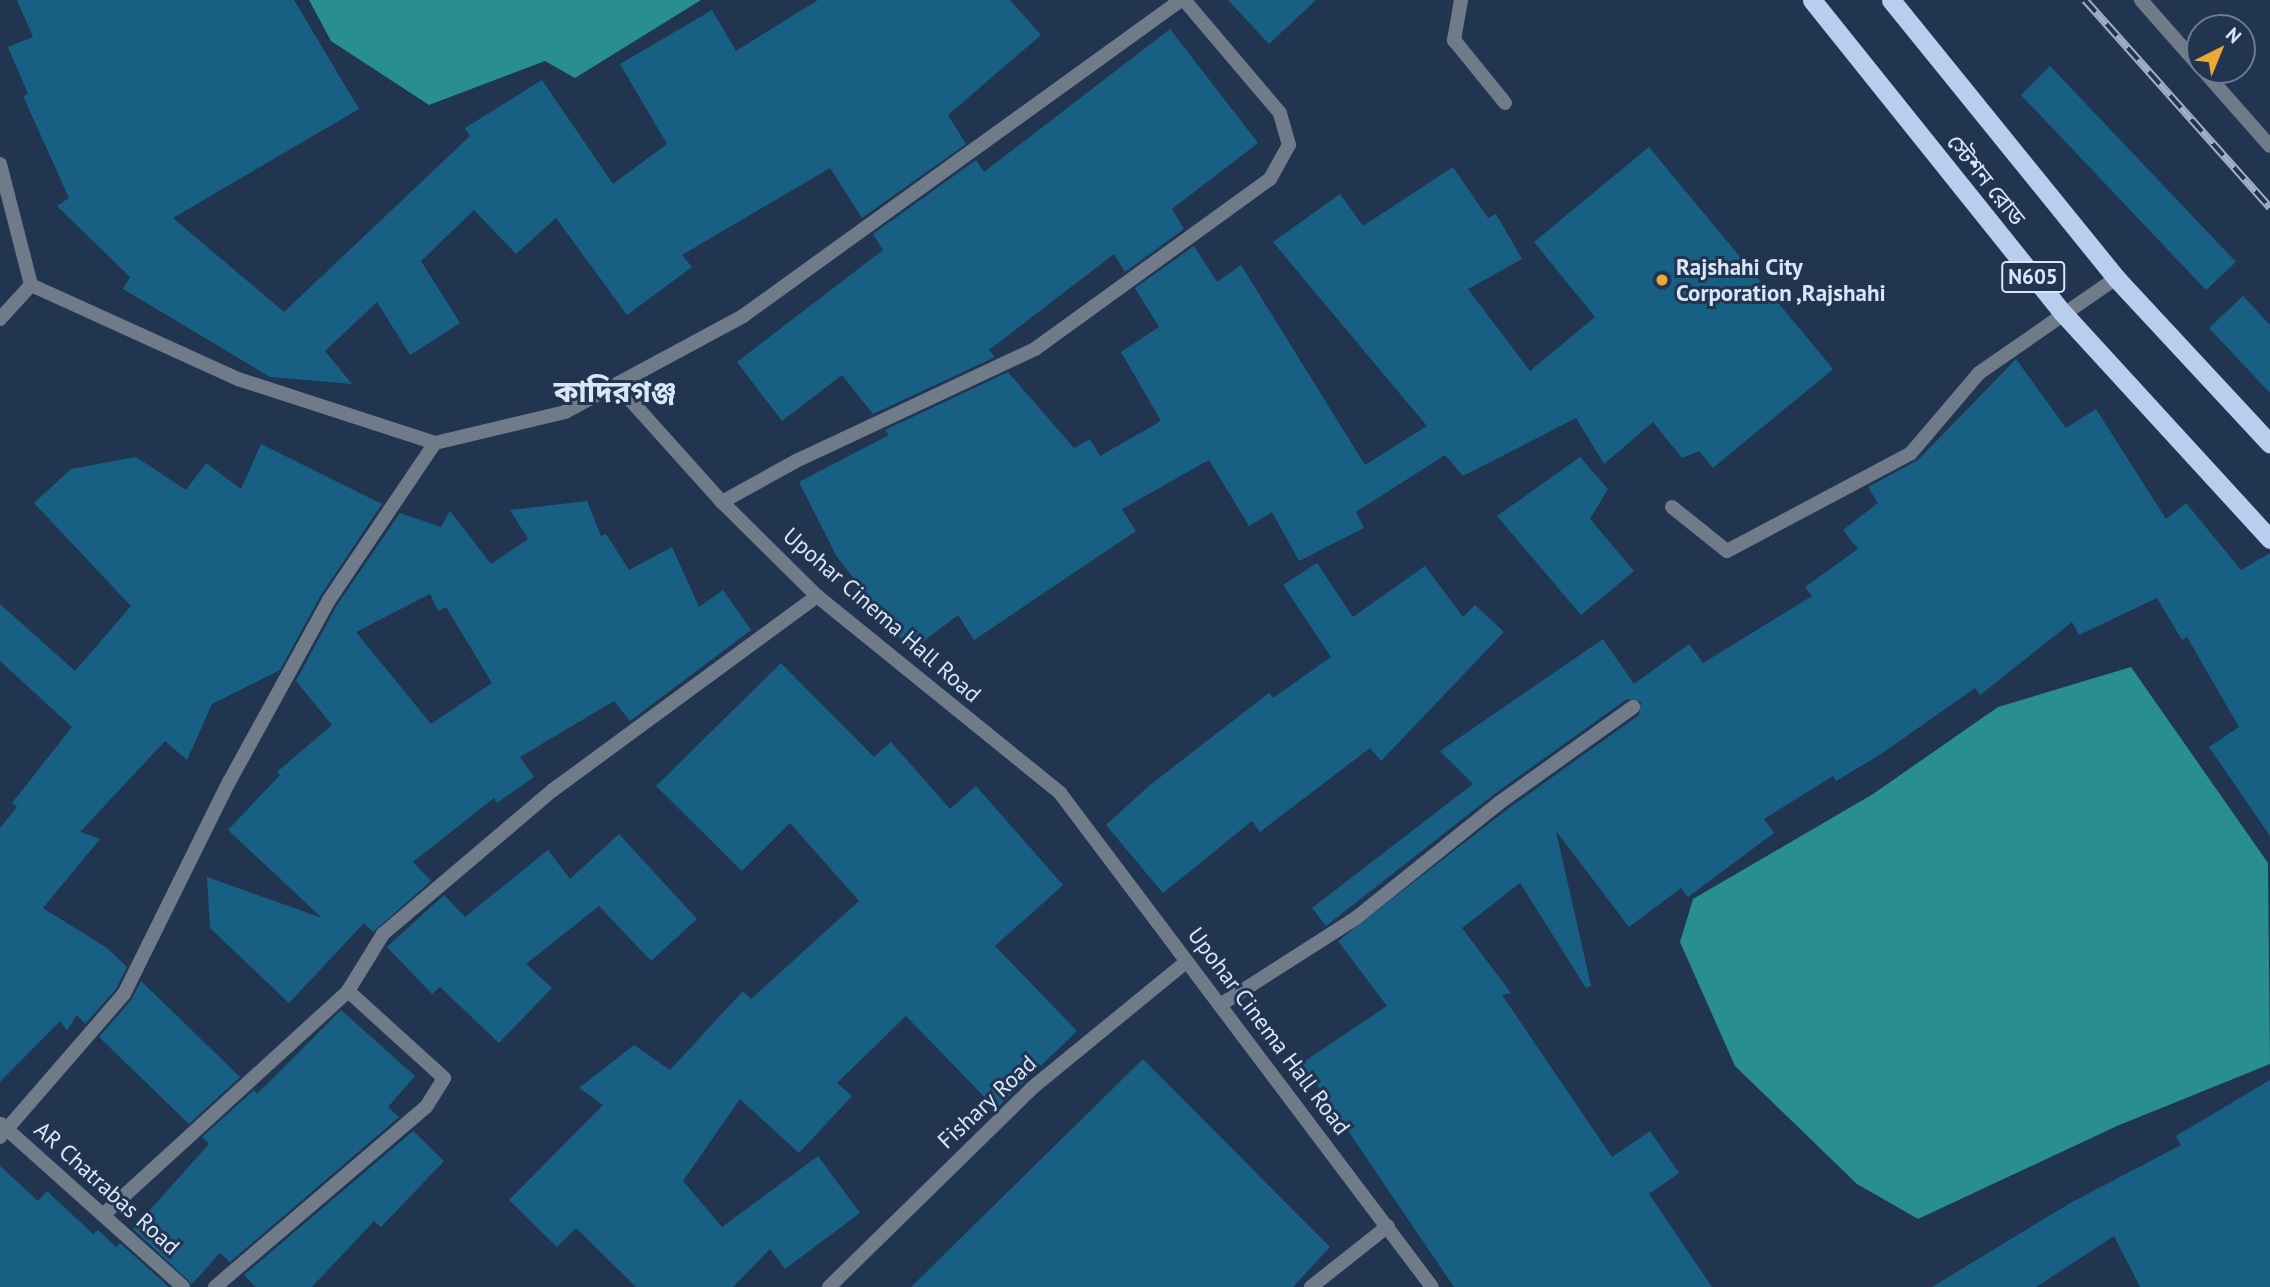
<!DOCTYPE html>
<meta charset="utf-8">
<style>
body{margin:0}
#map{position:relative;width:2270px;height:1287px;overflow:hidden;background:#213550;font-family:"PT Sans","Noto Sans Bengali",sans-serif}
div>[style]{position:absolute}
.water>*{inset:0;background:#298e8f}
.building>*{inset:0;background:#185f84}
.service>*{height:14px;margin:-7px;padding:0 7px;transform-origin:7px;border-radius:7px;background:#707b89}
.minor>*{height:14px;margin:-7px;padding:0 7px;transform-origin:7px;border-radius:7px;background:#707b89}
.tertiary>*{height:14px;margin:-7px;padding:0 7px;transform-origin:7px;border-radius:7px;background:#707b89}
.trunk>*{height:19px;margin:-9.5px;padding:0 9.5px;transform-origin:9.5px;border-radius:9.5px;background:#b8ceee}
.rail>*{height:8px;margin-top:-4px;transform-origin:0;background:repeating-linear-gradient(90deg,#213550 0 16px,#a1b0c4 0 32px);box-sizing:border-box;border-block:2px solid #a1b0c4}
.dots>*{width:19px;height:19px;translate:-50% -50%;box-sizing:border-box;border:4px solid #213550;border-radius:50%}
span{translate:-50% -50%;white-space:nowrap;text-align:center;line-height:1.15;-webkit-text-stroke:6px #213550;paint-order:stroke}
.shield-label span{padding:2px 5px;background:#213550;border:2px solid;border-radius:5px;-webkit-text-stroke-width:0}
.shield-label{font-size:21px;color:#d9e6f7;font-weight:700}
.street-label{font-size:23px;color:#d9e6f7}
.poi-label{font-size:23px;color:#d9e6f7;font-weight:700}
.left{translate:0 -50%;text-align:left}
.district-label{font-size:30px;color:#d9e6f7;font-weight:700}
.north{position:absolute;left:2186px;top:14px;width:70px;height:70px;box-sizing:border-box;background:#213550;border:2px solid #6b7c93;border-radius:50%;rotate:43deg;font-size:19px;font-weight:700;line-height:28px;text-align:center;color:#d9e6f7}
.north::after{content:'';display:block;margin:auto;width:24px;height:32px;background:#eba93a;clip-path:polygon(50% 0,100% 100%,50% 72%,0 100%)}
</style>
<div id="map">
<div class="water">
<div style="clip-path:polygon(309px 0,701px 0,575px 78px,545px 61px,429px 105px,331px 41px)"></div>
<div style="clip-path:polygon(2131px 667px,2268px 863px,2270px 1064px,2117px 1126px,1918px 1219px,1857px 1184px,1735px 1066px,1680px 942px,1693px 899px,1873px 794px,1998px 707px)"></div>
</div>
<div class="building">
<div style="clip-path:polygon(17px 0,294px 0,359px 109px,173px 218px,284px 312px,470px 136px,465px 128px,542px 80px,613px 184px,667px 144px,620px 64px,712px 10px,736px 51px,818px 0,1010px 0,1041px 35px,948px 115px,966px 144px,862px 218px,830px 168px,682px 255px,692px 267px,627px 315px,556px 218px,516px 254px,474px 210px,421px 261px,460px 323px,410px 355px,377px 302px,325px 351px,352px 384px,270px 377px,123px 289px,130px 277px,57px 206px,69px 198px,23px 96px,28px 94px,8px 47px,33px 37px)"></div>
<div style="clip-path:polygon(1228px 0,1316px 0,1269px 44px)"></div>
<div style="clip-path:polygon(1170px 29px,1258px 143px,1172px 209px,1184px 229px,1125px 272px,1114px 254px,989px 350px,995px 357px,873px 414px,842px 375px,782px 421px,737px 362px,883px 250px,873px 234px,976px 160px,984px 172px)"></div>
<div style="clip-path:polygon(2050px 66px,2236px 262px,2206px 290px,2021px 95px)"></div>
<div style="clip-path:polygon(1649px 147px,1833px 369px,1713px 468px,1699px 451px,1682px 458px,1653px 422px,1604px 464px,1576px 418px,1463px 476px,1445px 455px,1356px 512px,1364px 528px,1299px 561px,1272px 512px,1249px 526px,1209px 460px,1122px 509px,1136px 531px,974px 640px,958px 615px,911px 651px,837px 557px,799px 482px,889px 435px,885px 430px,1008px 372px,1074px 448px,1090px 439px,1100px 456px,1161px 421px,1121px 352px,1159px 327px,1135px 288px,1194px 246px,1217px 282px,1241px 265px,1365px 465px,1427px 426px,1273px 242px,1340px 194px,1363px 226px,1453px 167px,1488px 218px,1496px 214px,1522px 259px,1468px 289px,1530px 371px,1595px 317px,1534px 242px)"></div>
<div style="clip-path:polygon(2243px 296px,2270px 325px,2270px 393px,2209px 328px)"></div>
<div style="clip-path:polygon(2016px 359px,2066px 428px,2096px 409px,2166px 519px,2186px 503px,2241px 570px,2270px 553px,2270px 836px,2209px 747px,2239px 727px,2187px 637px,2182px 640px,2157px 598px,2079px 635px,2072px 622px,1980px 695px,1975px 688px,1881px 754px,1836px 781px,1833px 776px,1764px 819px,1774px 833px,1688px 897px,1681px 888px,1629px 927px,1556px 831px,1591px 986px,1586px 988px,1520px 883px,1462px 928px,1511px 993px,1502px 995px,1612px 1157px,1650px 1131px,1679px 1173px,1649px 1194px,1712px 1287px,1454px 1287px,1302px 1063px,1387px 1006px,1338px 941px,1505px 811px,1639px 715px,1641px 702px,1627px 699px,1493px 795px,1326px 926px,1312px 908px,1473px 784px,1440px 751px,1603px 639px,1634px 684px,1689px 644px,1703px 663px,1812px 596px,1805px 587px,1858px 549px,1843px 530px,1878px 503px,1868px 487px,1918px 460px)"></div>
<div style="clip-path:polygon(261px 444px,382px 504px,321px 595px,280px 670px,212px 704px,187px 760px,165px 741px,80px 832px,100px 839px,43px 908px,107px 948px,127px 967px,116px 989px,85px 1024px,77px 1015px,67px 1030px,60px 1021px,0 1082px,0 828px,17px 807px,12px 803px,72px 727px,0 661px,0 604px,75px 671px,131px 606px,34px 503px,71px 469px,136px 457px,186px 490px,206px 463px,241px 489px)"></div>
<div style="clip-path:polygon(1580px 457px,1608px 489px,1590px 519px,1634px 571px,1581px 615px,1497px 516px)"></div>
<div style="clip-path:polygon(evenodd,587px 501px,601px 536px,606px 534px,629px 570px,672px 547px,699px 607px,723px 590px,751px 630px,630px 721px,614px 701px,520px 757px,534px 777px,497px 803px,494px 798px,413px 862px,431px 881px,373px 932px,364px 923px,289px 1003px,210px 928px,207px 877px,322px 918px,228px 830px,280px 775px,277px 772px,332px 725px,296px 681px,337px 605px,400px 513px,441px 527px,450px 511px,491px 564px,528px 539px,510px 510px,587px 501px,430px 594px,438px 611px,446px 607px,492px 683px,431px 724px,356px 632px,430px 594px)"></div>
<div style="clip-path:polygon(1317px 563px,1353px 617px,1425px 566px,1463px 617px,1475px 605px,1504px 632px,1381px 761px,1370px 748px,1260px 832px,1252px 821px,1163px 893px,1106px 825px,1150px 785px,1269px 693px,1273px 698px,1331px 657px,1283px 585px)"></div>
<div style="clip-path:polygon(781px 663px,874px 757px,891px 742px,950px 809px,976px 786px,1063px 885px,995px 946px,1077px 1031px,996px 1109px,906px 1016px,837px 1083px,852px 1096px,799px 1153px,740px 1099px,683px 1181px,722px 1227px,818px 1156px,860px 1213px,785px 1269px,770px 1249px,733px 1287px,636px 1287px,576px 1228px,557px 1247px,509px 1200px,603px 1105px,579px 1088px,634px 1045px,670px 1070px,743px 991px,751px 999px,859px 901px,790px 823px,742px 871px,656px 786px)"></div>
<div style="clip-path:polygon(619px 834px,697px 919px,651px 961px,599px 906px,526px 964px,552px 988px,499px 1043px,440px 987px,432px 994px,387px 947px,444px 895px,465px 917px,548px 850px,570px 879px)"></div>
<div style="clip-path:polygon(141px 981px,240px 1077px,189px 1124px,99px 1037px,131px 1000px)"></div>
<div style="clip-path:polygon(341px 1010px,415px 1076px,388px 1107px,399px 1117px,230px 1262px,220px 1253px,192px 1284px,133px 1229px,209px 1144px,202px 1137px,254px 1090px,257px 1094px)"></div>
<div style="clip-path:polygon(1143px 1059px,1330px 1247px,1293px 1287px,911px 1287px)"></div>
<div style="clip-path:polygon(2270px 1080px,2270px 1287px,2140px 1287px,2114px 1236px,2036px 1287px,1932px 1287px,2072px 1202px,2181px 1145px,2176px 1136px)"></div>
<div style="clip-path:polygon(413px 1131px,444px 1161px,381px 1227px,374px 1221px,312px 1287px,256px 1287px,244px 1275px)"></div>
<div style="clip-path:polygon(0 1166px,38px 1201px,47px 1191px,93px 1234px,98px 1230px,116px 1247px,120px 1243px,169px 1287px,0 1287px)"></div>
</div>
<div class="service">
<div style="left:1461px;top:0;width:41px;rotate:99.9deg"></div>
<div style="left:1454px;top:40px;width:81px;rotate:51deg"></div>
<div style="left:1672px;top:507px;width:70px;rotate:38.7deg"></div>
<div style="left:1727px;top:551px;width:208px;rotate:-28deg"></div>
<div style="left:1911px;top:453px;width:105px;rotate:-49.6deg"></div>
<div style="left:1979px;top:373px;width:167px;rotate:-34.7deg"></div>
</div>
<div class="minor">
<div style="left:2141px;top:0;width:89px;rotate:48.6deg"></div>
<div style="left:2203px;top:70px;width:101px;rotate:48.6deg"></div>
<div style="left:0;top:164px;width:125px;rotate:75.6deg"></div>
<div style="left:722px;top:502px;width:85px;rotate:-29deg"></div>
<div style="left:796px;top:461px;width:264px;rotate:-25.1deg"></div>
<div style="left:1035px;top:349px;width:290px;rotate:-35.9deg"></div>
<div style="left:1270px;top:179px;width:39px;rotate:-61deg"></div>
<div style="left:1289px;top:145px;width:33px;rotate:-106deg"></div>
<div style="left:1280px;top:113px;width:148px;rotate:-130.3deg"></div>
<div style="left:1220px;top:1005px;width:161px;rotate:-32.6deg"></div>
<div style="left:1356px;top:918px;width:184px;rotate:-38.8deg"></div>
<div style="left:1499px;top:803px;width:165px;rotate:-35.6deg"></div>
<div style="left:1px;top:1124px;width:244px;rotate:41.8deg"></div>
<div style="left:0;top:1137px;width:189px;rotate:-49.1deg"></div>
<div style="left:124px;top:994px;width:237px;rotate:-63.7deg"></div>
<div style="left:229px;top:782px;width:208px;rotate:-61.2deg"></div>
<div style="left:329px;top:600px;width:189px;rotate:-56deg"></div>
<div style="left:103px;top:1215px;width:332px;rotate:-42.4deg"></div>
<div style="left:215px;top:1287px;width:277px;rotate:-40.5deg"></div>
<div style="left:426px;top:1107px;width:34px;rotate:-58deg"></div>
<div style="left:444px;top:1078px;width:130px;rotate:-137.8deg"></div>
<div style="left:348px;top:991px;width:67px;rotate:-58.4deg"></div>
<div style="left:383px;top:934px;width:223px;rotate:-40.3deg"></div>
<div style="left:553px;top:790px;width:328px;rotate:-36.3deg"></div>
<div style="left:829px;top:1287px;width:284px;rotate:-44.4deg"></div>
<div style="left:1032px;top:1088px;width:200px;rotate:-39.3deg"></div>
<div style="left:1311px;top:1287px;width:98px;rotate:-38.4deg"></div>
</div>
<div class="tertiary">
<div style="left:0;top:319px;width:46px;rotate:-47.6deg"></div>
<div style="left:31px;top:285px;width:227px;rotate:24.4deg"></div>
<div style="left:238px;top:379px;width:207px;rotate:18deg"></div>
<div style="left:435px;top:443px;width:134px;rotate:-13.4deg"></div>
<div style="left:565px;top:412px;width:202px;rotate:-28.3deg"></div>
<div style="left:743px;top:316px;width:540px;rotate:-35.81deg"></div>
<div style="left:616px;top:384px;width:159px;rotate:48.1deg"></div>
<div style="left:722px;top:502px;width:134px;rotate:44.7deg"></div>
<div style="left:817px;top:596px;width:313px;rotate:39deg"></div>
<div style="left:1060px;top:793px;width:618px;rotate:53.02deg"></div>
</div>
<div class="trunk">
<div style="left:1812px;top:0;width:400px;rotate:51.3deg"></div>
<div style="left:2062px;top:312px;width:308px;rotate:47.5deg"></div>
<div style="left:1891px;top:0;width:358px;rotate:51deg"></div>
<div style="left:2116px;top:278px;width:226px;rotate:47.1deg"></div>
</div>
<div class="rail">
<div style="left:2085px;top:0;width:278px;rotate:48.3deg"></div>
</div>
<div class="dots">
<div style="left:1662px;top:280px;background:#eba93a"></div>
</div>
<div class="shield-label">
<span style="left:2033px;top:277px">N605</span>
</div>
<div class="street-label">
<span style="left:1986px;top:180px;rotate:51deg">স্টেশন রোড</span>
<span style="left:882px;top:615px;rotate:41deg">Upohar Cinema Hall Road</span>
<span style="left:1269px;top:1031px;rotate:53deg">Upohar Cinema Hall Road</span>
<span style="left:987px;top:1102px;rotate:-43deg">Fishary Road</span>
<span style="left:107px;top:1188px;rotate:42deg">AR Chatrabas Road</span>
</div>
<div class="poi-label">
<span class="left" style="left:1676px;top:280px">Rajshahi City<br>Corporation ,Rajshahi</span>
</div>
<div class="district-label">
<span style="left:615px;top:391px">কাদিরগঞ্জ</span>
</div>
<div class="north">N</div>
</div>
